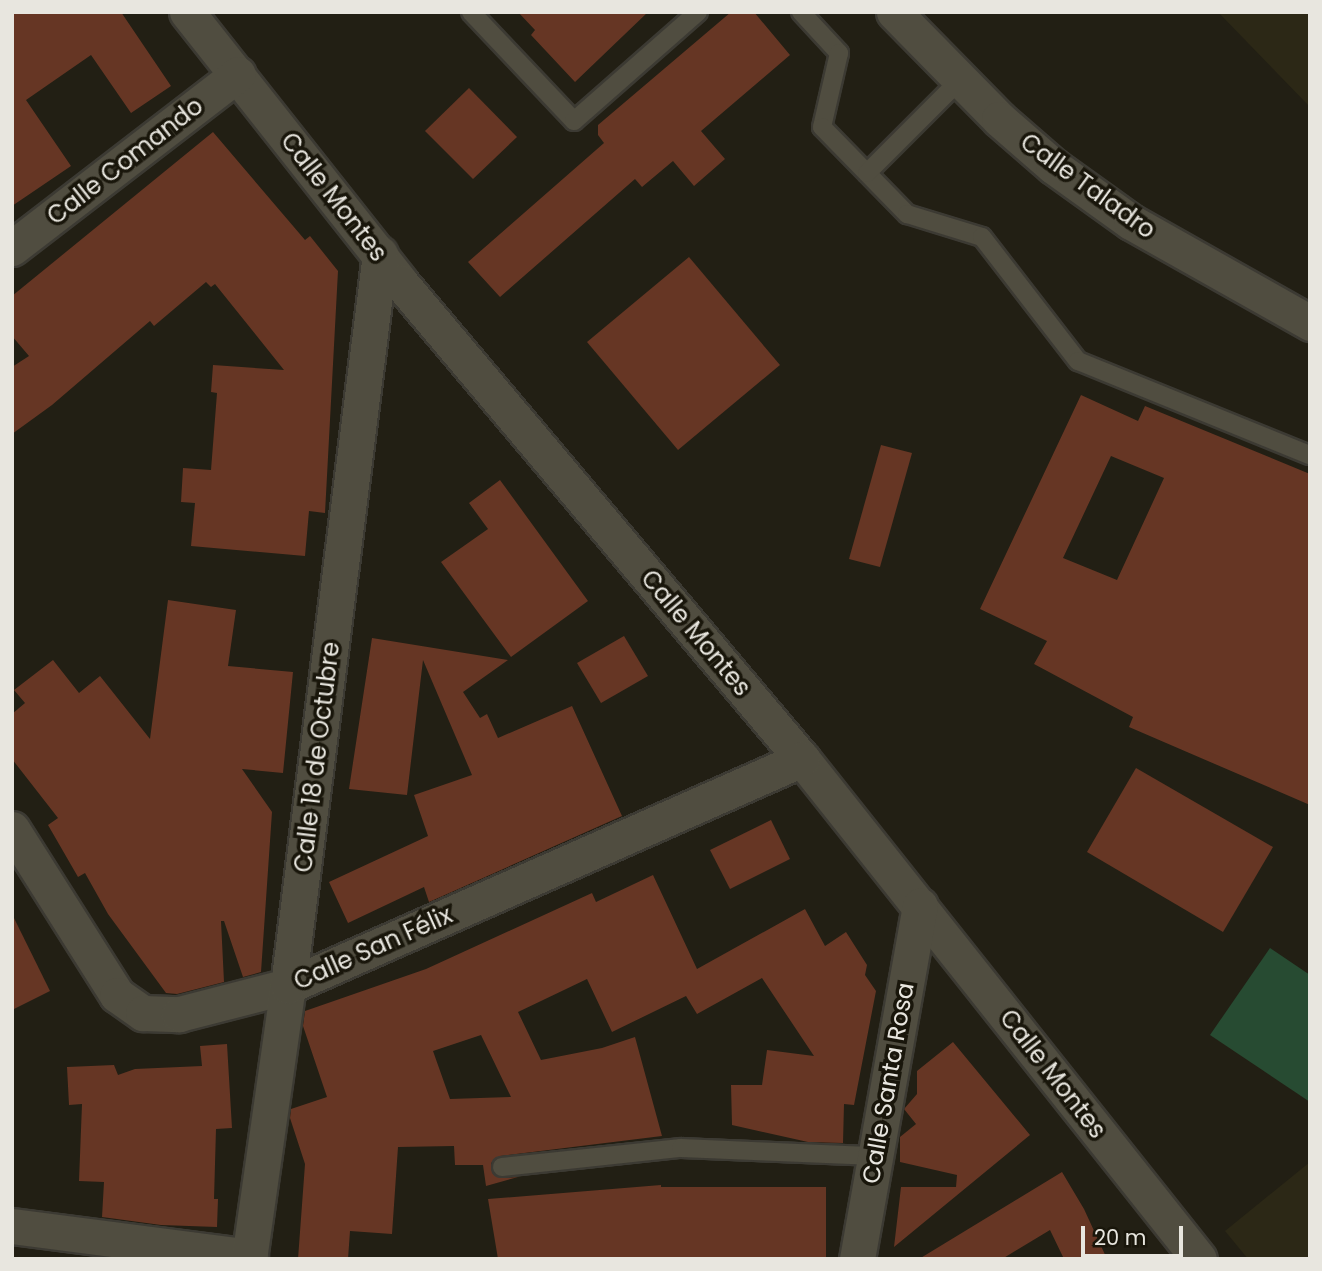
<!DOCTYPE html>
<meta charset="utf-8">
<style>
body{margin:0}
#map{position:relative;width:1322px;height:1271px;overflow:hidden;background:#221f14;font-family:Poppins,sans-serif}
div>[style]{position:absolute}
.built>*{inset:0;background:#2c2816}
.green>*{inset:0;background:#274b32}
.building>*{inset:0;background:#663624}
.roads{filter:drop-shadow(2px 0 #3c3a33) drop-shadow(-2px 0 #3c3a33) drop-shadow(0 2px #3c3a33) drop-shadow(0 -2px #3c3a33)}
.lane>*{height:18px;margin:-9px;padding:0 9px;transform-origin:9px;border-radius:9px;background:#504d40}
.street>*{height:35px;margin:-17.5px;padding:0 17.5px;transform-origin:17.5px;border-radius:17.5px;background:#504d40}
span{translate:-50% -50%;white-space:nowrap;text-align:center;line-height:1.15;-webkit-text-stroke:7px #19160b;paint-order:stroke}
.street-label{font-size:24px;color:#e8e6df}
.frame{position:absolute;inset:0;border:14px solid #e8e6df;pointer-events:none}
.scale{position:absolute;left:1081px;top:1226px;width:102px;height:32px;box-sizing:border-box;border:4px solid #e8e6df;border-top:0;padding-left:9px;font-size:21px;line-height:24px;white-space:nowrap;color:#e8e6df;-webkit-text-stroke:5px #19160b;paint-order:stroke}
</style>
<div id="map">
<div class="built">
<div style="clip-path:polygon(1218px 12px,1310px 12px,1310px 107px)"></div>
<div style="clip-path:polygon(1310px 1162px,1310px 1259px,1248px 1259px,1225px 1231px)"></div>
</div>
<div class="green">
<div style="clip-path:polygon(1270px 948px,1310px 975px,1310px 1102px,1210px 1035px)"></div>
</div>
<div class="building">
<div style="clip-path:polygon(12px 12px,121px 12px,171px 86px,131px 113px,91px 55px,26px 100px,71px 166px,12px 206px)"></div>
<div style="clip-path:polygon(518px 12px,648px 12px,575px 82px,531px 35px,535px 30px)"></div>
<div style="clip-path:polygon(731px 12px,754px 12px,790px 55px,701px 131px,725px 159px,694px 186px,673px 161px,642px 187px,635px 179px,500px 297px,468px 262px,604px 143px,598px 135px,598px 125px)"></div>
<div style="clip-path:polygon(469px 88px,517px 137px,473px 179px,425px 131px)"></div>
<div style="clip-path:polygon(213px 132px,305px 240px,310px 236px,338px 271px,325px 513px,309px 511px,305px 556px,191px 546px,195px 503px,181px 502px,183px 468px,211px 470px,217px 393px,211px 392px,213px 365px,284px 370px,215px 284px,211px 287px,206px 282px,154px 326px,150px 321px,52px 405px,12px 434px,12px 367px,29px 356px,12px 336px,12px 296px)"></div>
<div style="clip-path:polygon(689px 257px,780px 365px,678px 450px,587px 342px)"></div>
<div style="clip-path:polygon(evenodd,1081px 395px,1138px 421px,1145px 406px,1310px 474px,1310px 805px,1129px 727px,1133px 717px,1034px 664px,1047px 641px,980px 609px,1081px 395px,1111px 456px,1164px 478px,1117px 580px,1063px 558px,1111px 456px)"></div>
<div style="clip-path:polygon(881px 445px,912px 453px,880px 567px,849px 559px)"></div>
<div style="clip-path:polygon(500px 480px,588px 601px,511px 657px,441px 562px,488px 529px,469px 503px)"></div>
<div style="clip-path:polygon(168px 600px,236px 610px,228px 666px,293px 672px,283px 773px,242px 769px,272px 812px,261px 972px,243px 977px,224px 921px,221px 921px,224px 982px,177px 994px,166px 993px,108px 914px,85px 873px,78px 877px,48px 825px,58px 818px,12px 759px,12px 714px,25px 703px,14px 690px,53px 660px,79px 693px,100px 676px,150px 739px)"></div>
<div style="clip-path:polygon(624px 636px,648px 676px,601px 703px,577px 663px)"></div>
<div style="clip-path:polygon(372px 638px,508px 660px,463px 692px,480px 718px,487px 714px,498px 738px,572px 706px,622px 816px,429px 902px,424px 887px,348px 923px,329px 882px,428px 836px,414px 795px,472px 775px,423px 660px,407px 795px,349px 789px)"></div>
<div style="clip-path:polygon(1136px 768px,1273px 847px,1223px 932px,1087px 852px)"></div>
<div style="clip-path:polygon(771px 820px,790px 859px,730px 889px,710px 850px)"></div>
<div style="clip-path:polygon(evenodd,653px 875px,697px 969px,805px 909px,825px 946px,846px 932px,867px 965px,865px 975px,876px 991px,854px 1105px,844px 1104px,843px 1143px,808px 1142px,732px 1125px,731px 1085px,762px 1085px,767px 1050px,814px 1056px,762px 978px,697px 1014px,686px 996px,612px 1032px,587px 979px,518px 1012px,541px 1060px,602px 1048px,635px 1037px,662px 1136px,500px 1156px,491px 1163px,493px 1174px,503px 1178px,518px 1177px,486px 1186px,483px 1165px,455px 1165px,454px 1146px,398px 1147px,392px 1234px,350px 1231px,348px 1259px,298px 1259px,305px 1164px,290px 1118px,291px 1109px,327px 1097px,303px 1026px,305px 1011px,426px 969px,592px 893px,596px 902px,653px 875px,481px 1035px,511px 1097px,450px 1099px,433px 1051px,481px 1035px)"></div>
<div style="clip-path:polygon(12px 914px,50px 991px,12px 1010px)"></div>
<div style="clip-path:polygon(953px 1042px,1030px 1135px,894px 1247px,901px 1187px,956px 1187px,957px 1175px,900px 1162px,900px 1137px,916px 1124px,904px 1109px,917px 1094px,917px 1071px)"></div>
<div style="clip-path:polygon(227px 1044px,232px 1128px,216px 1129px,214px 1199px,218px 1199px,217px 1227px,161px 1225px,102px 1217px,104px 1182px,79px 1181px,82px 1104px,69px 1105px,67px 1067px,114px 1065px,118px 1075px,135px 1069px,202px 1066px,200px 1046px)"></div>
<div style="clip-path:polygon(1062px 1172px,1084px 1209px,1107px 1259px,1064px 1259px,1050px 1230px,1002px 1259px,919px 1259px)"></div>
<div style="clip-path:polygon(661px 1185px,661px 1187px,826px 1187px,826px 1259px,498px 1259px,488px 1199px)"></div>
</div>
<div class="roads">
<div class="lane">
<div style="left:471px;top:12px;width:150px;rotate:46.6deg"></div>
<div style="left:574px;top:121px;width:165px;rotate:-41.3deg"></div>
<div style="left:801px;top:12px;width:56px;rotate:47.2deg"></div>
<div style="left:839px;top:53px;width:76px;rotate:102.9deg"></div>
<div style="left:822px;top:127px;width:122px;rotate:45.7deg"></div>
<div style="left:907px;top:214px;width:78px;rotate:17deg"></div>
<div style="left:982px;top:237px;width:157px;rotate:52.3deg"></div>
<div style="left:1078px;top:361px;width:250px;rotate:22.1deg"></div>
<div style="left:867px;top:173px;width:132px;rotate:-45deg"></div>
<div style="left:502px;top:1167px;width:180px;rotate:-6.1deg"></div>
<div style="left:681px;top:1148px;width:194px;rotate:2.4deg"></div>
</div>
<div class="street">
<div style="left:187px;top:12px;width:344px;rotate:51.7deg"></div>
<div style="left:400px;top:282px;width:624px;rotate:49.88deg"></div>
<div style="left:802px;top:759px;width:638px;rotate:51.55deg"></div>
<div style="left:894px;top:12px;width:150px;rotate:45.5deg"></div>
<div style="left:999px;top:119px;width:72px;rotate:41deg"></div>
<div style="left:1053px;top:166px;width:96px;rotate:35.7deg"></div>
<div style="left:1131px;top:222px;width:206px;rotate:29.4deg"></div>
<div style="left:12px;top:248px;width:285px;rotate:-37.6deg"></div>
<div style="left:12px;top:829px;width:196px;rotate:57.7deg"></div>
<div style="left:117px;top:995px;width:32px;rotate:35deg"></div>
<div style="left:143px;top:1013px;width:36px;rotate:2deg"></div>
<div style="left:179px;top:1014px;width:113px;rotate:-14.4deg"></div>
<div style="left:288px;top:986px;width:562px;rotate:-23.83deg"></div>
<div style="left:12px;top:1226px;width:240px;rotate:7.4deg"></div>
<div style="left:249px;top:1259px;width:276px;rotate:-81.9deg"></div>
<div style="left:288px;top:986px;width:738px;rotate:-82.84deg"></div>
<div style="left:857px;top:1259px;width:359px;rotate:-79.9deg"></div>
</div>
</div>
<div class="street-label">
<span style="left:125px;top:161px;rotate:-38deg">Calle Comando</span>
<span style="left:1088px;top:186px;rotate:36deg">Calle Taladro</span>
<span style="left:334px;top:197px;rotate:52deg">Calle Montes</span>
<span style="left:696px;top:633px;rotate:50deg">Calle Montes</span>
<span style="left:317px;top:757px;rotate:-83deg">Calle 18 de Octubre</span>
<span style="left:373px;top:948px;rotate:-24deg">Calle San Félix</span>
<span style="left:1053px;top:1074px;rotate:52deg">Calle Montes</span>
<span style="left:888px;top:1083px;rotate:-80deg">Calle Santa Rosa</span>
</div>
<div class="frame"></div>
<div class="scale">20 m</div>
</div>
